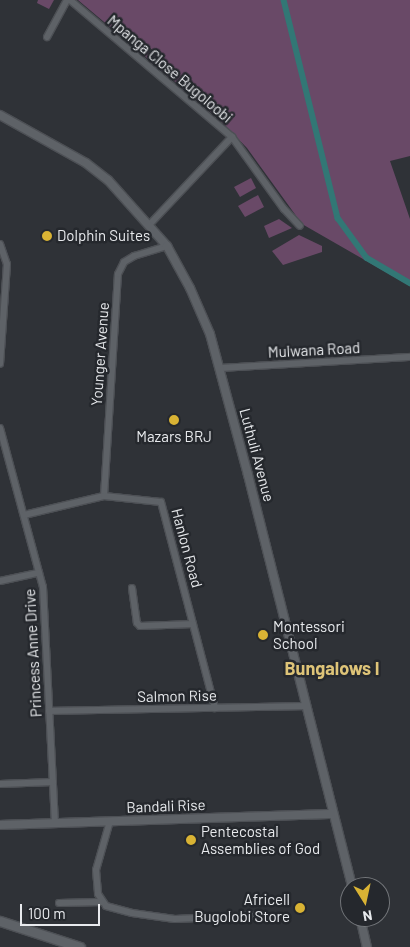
<!DOCTYPE html>
<style>
body{margin:0}
#map{position:relative;width:410px;height:947px;overflow:hidden;background:#2f3237;font-family:Barlow,sans-serif}
div>[style]{position:absolute}
.green>*{inset:0;background:#694967}
.canal>*{height:5.5px;margin:-2.75px;padding:0 2.75px;transform-origin:2.75px;border-radius:2.75px;background:#327775}
.roads{filter:drop-shadow(1px 0 #4d5055) drop-shadow(-1px 0 #4d5055) drop-shadow(0 1px #4d5055) drop-shadow(0 -1px #4d5055)}
.minor>*{height:6px;margin:-3px;padding:0 3px;transform-origin:3px;border-radius:3px;background:#5e6267}
.tertiary>*{height:8px;margin:-4px;padding:0 4px;transform-origin:4px;border-radius:4px;background:#5e6267}
.secondary>*{height:9px;margin:-4.5px;padding:0 4.5px;transform-origin:4.5px;border-radius:4.5px;background:#5e6267}
.dots>*{width:14px;height:14px;translate:-50% -50%;box-sizing:border-box;border:2px solid #25282d;border-radius:50%}
span{translate:-50% -50%;white-space:nowrap;text-align:center;line-height:1.15;-webkit-text-stroke:5px #25282d;paint-order:stroke}
.street-label{font-size:15px;color:#e8eaed}
.poi-label{font-size:15px;color:#e8eaed}
.left{translate:0 -50%;text-align:left}
.right{translate:-100% -50%;text-align:right}
.quarter-label{font-size:18px;color:#dec478;font-weight:700}
.north{position:absolute;left:340px;top:877px;width:50px;height:50px;box-sizing:border-box;background:#25282d;border:1px solid #73767a;border-radius:50%;rotate:170deg;font-size:14px;font-weight:700;line-height:20px;text-align:center;color:#e8eaed}
.north::after{content:'';display:block;margin:auto;width:18px;height:22px;background:#d9b334;clip-path:polygon(50% 0,100% 100%,50% 72%,0 100%)}
.scale{position:absolute;left:20px;top:904px;width:80px;height:22px;box-sizing:border-box;border:2px solid #e8eaed;border-top:0;padding-left:6px;font-size:15px;line-height:18px;white-space:nowrap;color:#e8eaed;-webkit-text-stroke:4px #25282d;paint-order:stroke}
</style>
<div id="map">
<div class="green">
<div style="clip-path:polygon(38px 0,54px 0,49px 9px,37px 3px)"></div>
<div style="clip-path:polygon(evenodd,78px 0,410px 0,410px 156px,390px 161px,410px 219px,410px 286px,302px 224px,247px 148px,218px 118px,78px 0,127px 31px,149px 47px,169px 66px,153px 55px,127px 31px)"></div>
<div style="clip-path:polygon(251px 178px,256px 188px,240px 197px,234px 187px)"></div>
<div style="clip-path:polygon(258px 195px,264px 207px,245px 217px,238px 206px)"></div>
<div style="clip-path:polygon(279px 219px,292px 228px,269px 238px,264px 226px)"></div>
<div style="clip-path:polygon(299px 235px,322px 246px,322px 252px,283px 265px,272px 251px)"></div>
</div>
<div class="canal">
<div style="left:284px;top:0;width:225px;rotate:76.1deg"></div>
<div style="left:338px;top:218px;width:49px;rotate:54.1deg"></div>
<div style="left:367px;top:258px;width:50px;rotate:30.2deg"></div>
</div>
<div class="roads">
<div class="minor">
<div style="left:70px;top:0;width:212px;rotate:40.2deg"></div>
<div style="left:232px;top:137px;width:89px;rotate:54.2deg"></div>
<div style="left:284px;top:209px;width:23px;rotate:47deg"></div>
<div style="left:47px;top:37px;width:42px;rotate:-61.6deg"></div>
<div style="left:150px;top:224px;width:120px;rotate:-46.7deg"></div>
<div style="left:0;top:244px;width:21px;rotate:71deg"></div>
<div style="left:7px;top:264px;width:100px;rotate:94deg"></div>
<div style="left:219px;top:368px;width:191px;rotate:-3.3deg"></div>
<div style="left:0;top:428px;width:165px;rotate:74.9deg"></div>
<div style="left:43px;top:587px;width:236px;rotate:87.1deg"></div>
<div style="left:104px;top:496px;width:222px;rotate:-86.4deg"></div>
<div style="left:118px;top:274px;width:13px;rotate:-63deg"></div>
<div style="left:124px;top:262px;width:12px;rotate:-31deg"></div>
<div style="left:134px;top:256px;width:34px;rotate:-17deg"></div>
<div style="left:24px;top:515px;width:82px;rotate:-13.4deg"></div>
<div style="left:104px;top:496px;width:57px;rotate:6deg"></div>
<div style="left:161px;top:502px;width:213px;rotate:75.3deg"></div>
<div style="left:0;top:581px;width:40px;rotate:-12deg"></div>
<div style="left:132px;top:588px;width:35px;rotate:82deg"></div>
<div style="left:137px;top:623px;width:4px;rotate:45deg"></div>
<div style="left:140px;top:626px;width:53px;rotate:-2.2deg"></div>
<div style="left:49px;top:711px;width:257px;rotate:-1.1deg"></div>
<div style="left:0;top:784px;width:53px;rotate:-2.2deg"></div>
<div style="left:110px;top:821px;width:51px;rotate:105.9deg"></div>
<div style="left:96px;top:870px;width:24px;rotate:85deg"></div>
<div style="left:98px;top:894px;width:14px;rotate:56deg"></div>
<div style="left:106px;top:906px;width:27px;rotate:15deg"></div>
<div style="left:132px;top:913px;width:43px;rotate:7.9deg"></div>
<div style="left:175px;top:919px;width:88px;rotate:-2.6deg"></div>
<div style="left:59px;top:903px;width:43px;rotate:-1.3deg"></div>
</div>
<div class="tertiary">
<div style="left:0;top:115px;width:98px;rotate:29.2deg"></div>
<div style="left:86px;top:163px;width:28px;rotate:38deg"></div>
<div style="left:108px;top:180px;width:89px;rotate:48.2deg"></div>
<div style="left:167px;top:246px;width:48px;rotate:61.3deg"></div>
<div style="left:190px;top:288px;width:50px;rotate:66.5deg"></div>
<div style="left:210px;top:334px;width:146px;rotate:74.9deg"></div>
<div style="left:248px;top:475px;width:425px;rotate:75.8deg"></div>
<div style="left:0;top:825px;width:333px;rotate:-1.9deg"></div>
<div style="left:360px;top:917px;width:31px;rotate:77deg"></div>
</div>
<div class="secondary">
<div style="left:0;top:921px;width:84px;rotate:18deg"></div>
</div>
</div>
<div class="dots">
<div style="left:47px;top:236px;background:#d9b334"></div>
<div style="left:174px;top:420px;background:#d9b334"></div>
<div style="left:263px;top:635px;background:#d9b334"></div>
<div style="left:191px;top:840px;background:#d9b334"></div>
<div style="left:300px;top:908px;background:#d9b334"></div>
</div>
<div class="street-label">
<span style="left:170px;top:69px;rotate:40deg">Mpanga Close Bugoloobi</span>
<span style="left:314px;top:350px;rotate:-3deg">Mulwana Road</span>
<span style="left:100px;top:354px;rotate:-86deg">Younger Avenue</span>
<span style="left:257px;top:455px;rotate:75deg">Luthuli Avenue</span>
<span style="left:187px;top:548px;rotate:75deg">Hanlon Road</span>
<span style="left:33px;top:653px;rotate:-93deg">Princess Anne Drive</span>
<span style="left:177px;top:696px;rotate:-1deg">Salmon Rise</span>
<span style="left:166px;top:806px;rotate:-2deg">Bandali Rise</span>
</div>
<div class="poi-label">
<span class="left" style="left:57px;top:236px">Dolphin Suites</span>
<span style="left:174px;top:437px">Mazars BRJ</span>
<span class="left" style="left:273px;top:635px">Montessori<br>School</span>
<span class="left" style="left:201px;top:840px">Pentecostal<br>Assemblies of God</span>
<span class="right" style="left:290px;top:908px">Africell<br>Bugolobi Store</span>
</div>
<div class="quarter-label">
<span style="left:332px;top:668px">Bungalows I</span>
</div>
<div class="north">N</div>
<div class="scale">100 m</div>
</div>
